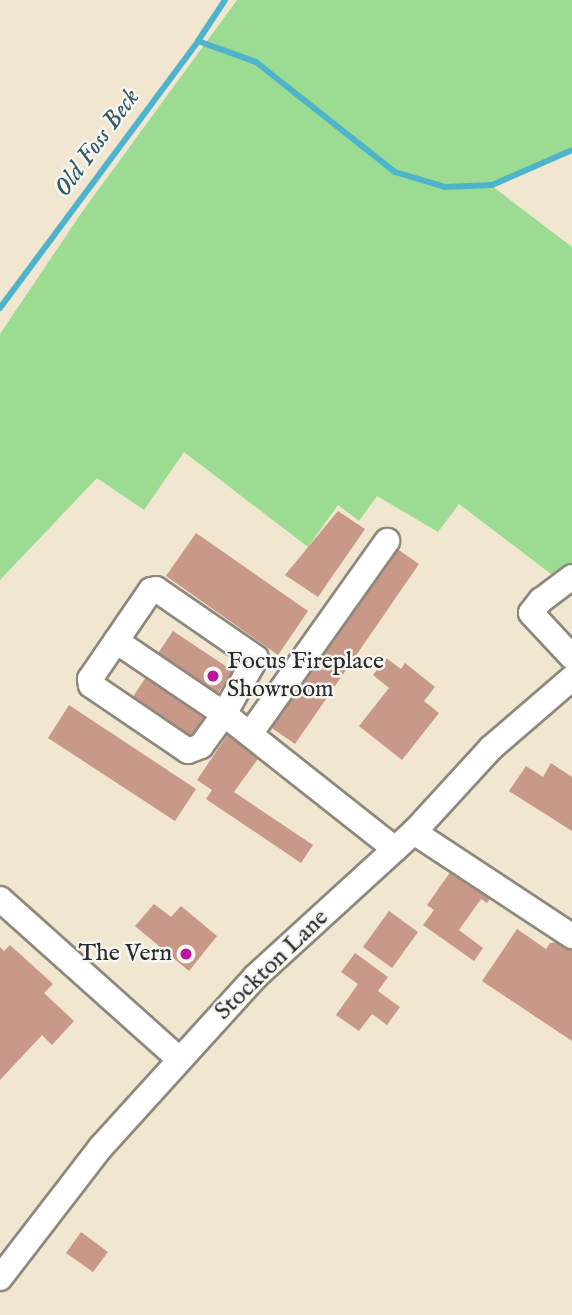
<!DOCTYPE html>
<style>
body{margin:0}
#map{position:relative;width:572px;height:1315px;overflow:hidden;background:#f1e6cf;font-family:"IM FELL English",serif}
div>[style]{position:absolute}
.green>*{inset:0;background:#9cdc92}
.stream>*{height:6px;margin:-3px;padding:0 3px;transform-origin:3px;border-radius:3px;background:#4eb4cc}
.building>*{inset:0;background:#c89888}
.roads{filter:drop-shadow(2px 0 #8e887d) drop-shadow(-2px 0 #8e887d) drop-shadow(0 2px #8e887d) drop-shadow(0 -2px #8e887d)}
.minor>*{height:24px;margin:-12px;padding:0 12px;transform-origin:12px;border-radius:12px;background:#fff}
.dots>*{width:19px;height:19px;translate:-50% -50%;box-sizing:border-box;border:4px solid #f6f6f2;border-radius:50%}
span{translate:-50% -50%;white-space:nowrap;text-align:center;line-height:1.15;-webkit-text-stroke:5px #f6f6f2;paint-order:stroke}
.poi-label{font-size:24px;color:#2b2b2b}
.left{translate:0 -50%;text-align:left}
.right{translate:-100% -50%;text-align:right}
.street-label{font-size:24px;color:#2b2b2b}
.water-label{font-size:26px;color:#375b63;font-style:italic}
</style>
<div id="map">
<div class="green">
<div style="clip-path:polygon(237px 0,572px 0,572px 150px,492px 186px,572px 247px,572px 590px,459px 504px,438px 532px,377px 496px,359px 521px,338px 505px,308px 547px,184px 452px,144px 510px,97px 478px,0 580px,0 334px,82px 212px)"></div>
</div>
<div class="stream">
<div style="left:198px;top:41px;width:62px;rotate:19.9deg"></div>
<div style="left:256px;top:62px;width:177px;rotate:38.4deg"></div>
<div style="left:395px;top:172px;width:52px;rotate:16.7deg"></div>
<div style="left:445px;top:187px;width:47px;rotate:-2.4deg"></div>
<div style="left:492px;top:185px;width:87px;rotate:-23.6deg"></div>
<div style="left:0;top:308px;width:332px;rotate:-53.4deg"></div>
<div style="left:198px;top:41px;width:49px;rotate:-56.6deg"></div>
</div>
<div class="building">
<div style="clip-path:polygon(338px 511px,365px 529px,318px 597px,285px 575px)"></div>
<div style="clip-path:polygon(196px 533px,308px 611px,278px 655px,166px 576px)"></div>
<div style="clip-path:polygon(393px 546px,419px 564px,295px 744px,269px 726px)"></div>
<div style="clip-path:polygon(173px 631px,233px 671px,214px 699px,154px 659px)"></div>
<div style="clip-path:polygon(386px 658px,401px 669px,405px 663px,435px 687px,424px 701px,439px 713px,402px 760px,359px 726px,389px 688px,373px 675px)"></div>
<div style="clip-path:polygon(146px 677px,205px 716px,187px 743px,128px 704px)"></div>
<div style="clip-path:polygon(69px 705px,196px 789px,175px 821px,48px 738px)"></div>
<div style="clip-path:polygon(228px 734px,260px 756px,234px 792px,313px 845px,301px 863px,206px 799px,212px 790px,197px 780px)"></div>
<div style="clip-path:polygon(551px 763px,572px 777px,572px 831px,509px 791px,526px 766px,543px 777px)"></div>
<div style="clip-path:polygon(456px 864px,496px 891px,487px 903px,481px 899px,459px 930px,483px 948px,474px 961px,423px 925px,434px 910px,427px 905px)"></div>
<div style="clip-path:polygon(154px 904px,171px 917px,181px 906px,217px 936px,189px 971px,135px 926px)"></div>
<div style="clip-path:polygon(389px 911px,418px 932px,392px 968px,363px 947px)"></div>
<div style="clip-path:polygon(517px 929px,546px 949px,550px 943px,572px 941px,572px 1041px,482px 981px)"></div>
<div style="clip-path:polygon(10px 945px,53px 984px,44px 993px,74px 1021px,52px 1045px,42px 1035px,0 1080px,0 947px,4px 951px)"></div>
<div style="clip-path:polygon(355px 953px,388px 977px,378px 991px,400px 1007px,387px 1025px,372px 1014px,359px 1031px,336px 1015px,358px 984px,341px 972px)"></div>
<div style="clip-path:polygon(81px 1232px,108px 1252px,93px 1272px,66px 1253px)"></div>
</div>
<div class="roads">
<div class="minor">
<div style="left:572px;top:577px;width:39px;rotate:143deg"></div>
<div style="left:541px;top:600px;width:16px;rotate:128deg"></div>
<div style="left:531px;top:613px;width:60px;rotate:47deg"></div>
<div style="left:116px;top:641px;width:130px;rotate:34.1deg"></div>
<div style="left:224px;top:714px;width:64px;rotate:-60.3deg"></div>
<div style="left:256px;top:658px;width:121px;rotate:-145.4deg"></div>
<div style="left:156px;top:589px;width:5px;rotate:169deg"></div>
<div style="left:151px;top:590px;width:108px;rotate:124.4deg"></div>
<div style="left:90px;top:679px;width:6px;rotate:81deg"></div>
<div style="left:91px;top:685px;width:117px;rotate:34.2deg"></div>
<div style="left:188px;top:751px;width:14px;rotate:-21deg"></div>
<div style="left:201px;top:746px;width:39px;rotate:-54deg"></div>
<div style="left:224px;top:714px;width:218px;rotate:38.3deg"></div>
<div style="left:250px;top:734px;width:237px;rotate:-54.6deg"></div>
<div style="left:414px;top:832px;width:189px;rotate:33.4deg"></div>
<div style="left:0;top:899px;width:241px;rotate:41.8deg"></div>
<div style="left:0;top:1278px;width:165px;rotate:-52.4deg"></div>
<div style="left:101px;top:1147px;width:229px;rotate:-47.8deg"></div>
<div style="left:255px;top:977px;width:215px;rotate:-42.4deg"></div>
<div style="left:414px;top:832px;width:114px;rotate:-47.5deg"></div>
<div style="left:491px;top:748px;width:107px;rotate:-40.8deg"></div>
</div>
</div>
<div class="dots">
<div style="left:213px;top:676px;background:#b5179e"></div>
<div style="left:186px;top:954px;background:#b5179e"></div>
</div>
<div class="poi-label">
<span class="left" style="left:227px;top:676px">Focus Fireplace<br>Showroom</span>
<span class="right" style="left:172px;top:954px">The Vern</span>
</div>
<div class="street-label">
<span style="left:272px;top:965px;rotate:-44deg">Stockton Lane</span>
</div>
<div class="water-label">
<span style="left:97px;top:143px;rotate:-54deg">Old Foss Beck</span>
</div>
</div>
